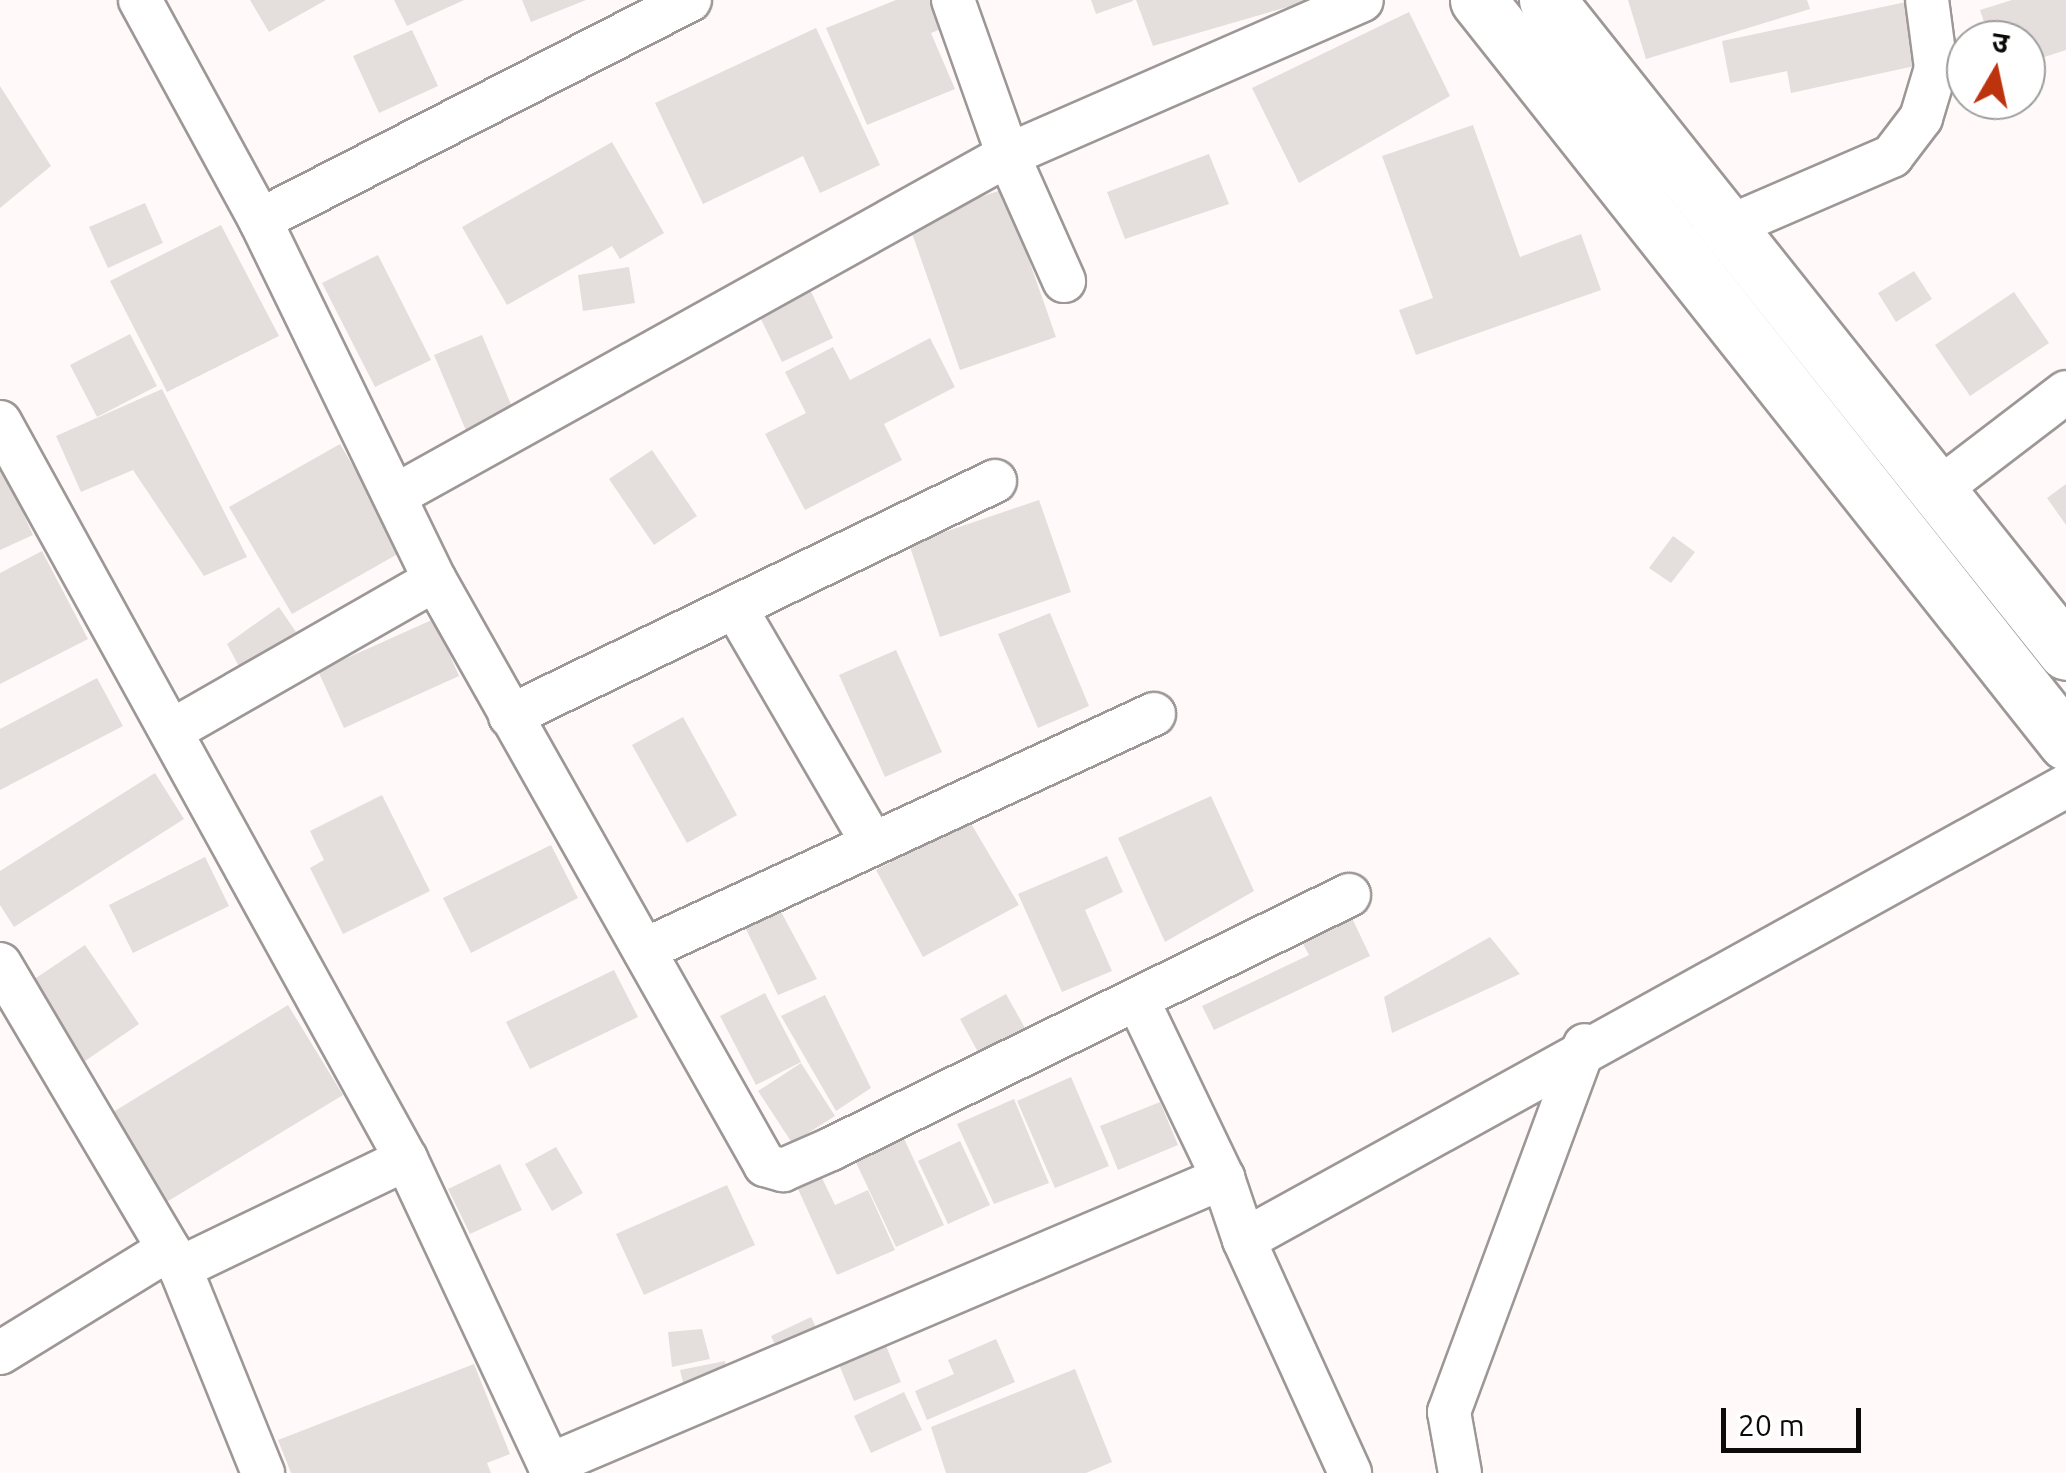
<!DOCTYPE html>
<meta charset="utf-8">
<style>
body{margin:0}
#map{position:relative;width:2066px;height:1473px;overflow:hidden;background:#fffaf9;font-family:Ubuntu,"Noto Sans Devanagari",sans-serif}
div>[style]{position:absolute}
.building>*{inset:0;background:#e4dedc}
.roads{filter:drop-shadow(2px 0 #9d9796) drop-shadow(-2px 0 #9d9796) drop-shadow(0 2px #9d9796) drop-shadow(0 -2px #9d9796)}
.street>*{height:42px;margin:-21px;padding:0 21px;transform-origin:21px;border-radius:21px;background:#fff}
.secondary>*{height:55px;margin:-27.5px;padding:0 27.5px;transform-origin:27.5px;border-radius:27.5px;background:#fff}
span{translate:-50% -50%;white-space:nowrap;text-align:center;line-height:1.15;-webkit-text-stroke:9px #fff;paint-order:stroke}
.north{position:absolute;left:1946px;top:20px;width:100px;height:100px;box-sizing:border-box;background:#fff;border:2px solid #9e9d9d;border-radius:50%;rotate:9deg;font-size:28px;font-weight:700;line-height:40px;text-align:center;color:#0d0b0a}
.north::after{content:'';display:block;margin:auto;width:35px;height:45px;background:#bd330e;clip-path:polygon(50% 0,100% 100%,50% 72%,0 100%)}
.scale{position:absolute;left:1721px;top:1408px;width:140px;height:45px;box-sizing:border-box;border:5px solid #0d0b0a;border-top:0;padding-left:12px;font-size:30px;line-height:35px;white-space:nowrap;color:#0d0b0a;-webkit-text-stroke:8px #fff;paint-order:stroke}
</style>
<div id="map">
<div class="building">
<div style="clip-path:polygon(250px 0,326px 0,269px 32px)"></div>
<div style="clip-path:polygon(394px 0,464px 0,407px 26px)"></div>
<div style="clip-path:polygon(522px 0,586px 0,531px 22px)"></div>
<div style="clip-path:polygon(896px 0,935px 0,946px 27px,931px 33px,955px 89px,867px 125px,826px 28px)"></div>
<div style="clip-path:polygon(1091px 0,1133px 0,1133px 1px,1096px 14px)"></div>
<div style="clip-path:polygon(1136px 0,1308px 0,1308px 1px,1153px 46px)"></div>
<div style="clip-path:polygon(1628px 0,1807px 0,1810px 9px,1646px 59px)"></div>
<div style="clip-path:polygon(2012px 0,2066px 0,2066px 50px,2026px 63px,2026px 40px,1990px 40px,1980px 10px)"></div>
<div style="clip-path:polygon(1906px 2px,1919px 65px,1791px 93px,1787px 71px,1730px 83px,1722px 41px)"></div>
<div style="clip-path:polygon(1409px 12px,1450px 96px,1299px 183px,1252px 88px)"></div>
<div style="clip-path:polygon(816px 28px,880px 165px,820px 193px,803px 156px,703px 204px,655px 103px)"></div>
<div style="clip-path:polygon(412px 30px,438px 86px,379px 113px,353px 56px)"></div>
<div style="clip-path:polygon(0 86px,51px 166px,0 208px)"></div>
<div style="clip-path:polygon(1473px 125px,1520px 257px,1581px 234px,1601px 290px,1416px 355px,1399px 310px,1433px 298px,1382px 156px)"></div>
<div style="clip-path:polygon(612px 142px,664px 233px,620px 259px,612px 246px,507px 305px,462px 227px)"></div>
<div style="clip-path:polygon(1209px 154px,1229px 204px,1125px 239px,1107px 192px)"></div>
<div style="clip-path:polygon(1004px 189px,1056px 337px,960px 370px,908px 222px)"></div>
<div style="clip-path:polygon(145px 203px,163px 243px,108px 268px,89px 227px)"></div>
<div style="clip-path:polygon(221px 225px,279px 336px,167px 392px,110px 281px)"></div>
<div style="clip-path:polygon(378px 255px,431px 360px,375px 387px,322px 283px)"></div>
<div style="clip-path:polygon(629px 267px,635px 303px,583px 311px,578px 275px)"></div>
<div style="clip-path:polygon(1914px 271px,1932px 299px,1896px 322px,1878px 293px)"></div>
<div style="clip-path:polygon(806px 281px,833px 338px,782px 362px,754px 305px)"></div>
<div style="clip-path:polygon(2014px 292px,2049px 343px,1970px 396px,1935px 345px)"></div>
<div style="clip-path:polygon(130px 334px,157px 386px,97px 417px,70px 365px)"></div>
<div style="clip-path:polygon(482px 335px,515px 414px,467px 433px,434px 355px)"></div>
<div style="clip-path:polygon(930px 338px,955px 387px,884px 424px,902px 460px,805px 510px,765px 434px,806px 413px,785px 372px,833px 347px,850px 380px)"></div>
<div style="clip-path:polygon(162px 389px,247px 557px,204px 576px,133px 470px,81px 492px,56px 436px)"></div>
<div style="clip-path:polygon(340px 444px,403px 551px,292px 614px,229px 507px)"></div>
<div style="clip-path:polygon(652px 450px,697px 516px,654px 545px,609px 479px)"></div>
<div style="clip-path:polygon(0 462px,33px 535px,0 550px)"></div>
<div style="clip-path:polygon(2066px 484px,2066px 525px,2047px 498px)"></div>
<div style="clip-path:polygon(1039px 500px,1071px 592px,940px 637px,909px 544px)"></div>
<div style="clip-path:polygon(1673px 536px,1695px 552px,1671px 583px,1649px 568px)"></div>
<div style="clip-path:polygon(42px 551px,88px 639px,0 684px,0 573px)"></div>
<div style="clip-path:polygon(279px 607px,296px 632px,242px 672px,227px 644px)"></div>
<div style="clip-path:polygon(1050px 613px,1089px 706px,1038px 728px,998px 634px)"></div>
<div style="clip-path:polygon(434px 619px,459px 676px,344px 728px,318px 671px)"></div>
<div style="clip-path:polygon(896px 650px,942px 752px,885px 777px,839px 675px)"></div>
<div style="clip-path:polygon(97px 678px,123px 726px,0 790px,0 729px)"></div>
<div style="clip-path:polygon(683px 717px,737px 815px,687px 843px,632px 745px)"></div>
<div style="clip-path:polygon(155px 773px,184px 819px,14px 927px,0 905px,0 871px)"></div>
<div style="clip-path:polygon(382px 795px,430px 891px,343px 934px,310px 868px,324px 860px,310px 831px)"></div>
<div style="clip-path:polygon(1211px 796px,1254px 891px,1165px 942px,1118px 838px)"></div>
<div style="clip-path:polygon(969px 820px,1019px 905px,923px 957px,876px 870px)"></div>
<div style="clip-path:polygon(551px 845px,578px 898px,471px 953px,443px 898px)"></div>
<div style="clip-path:polygon(1107px 856px,1123px 892px,1085px 910px,1112px 971px,1062px 992px,1018px 894px)"></div>
<div style="clip-path:polygon(205px 857px,229px 906px,133px 953px,109px 905px)"></div>
<div style="clip-path:polygon(779px 908px,817px 979px,778px 995px,745px 927px)"></div>
<div style="clip-path:polygon(1352px 918px,1370px 956px,1214px 1030px,1202px 1006px,1309px 955px,1302px 942px)"></div>
<div style="clip-path:polygon(1490px 937px,1520px 974px,1392px 1033px,1384px 997px)"></div>
<div style="clip-path:polygon(85px 945px,139px 1024px,85px 1061px,30px 982px)"></div>
<div style="clip-path:polygon(614px 970px,638px 1017px,530px 1069px,506px 1022px)"></div>
<div style="clip-path:polygon(765px 993px,801px 1062px,756px 1085px,720px 1016px)"></div>
<div style="clip-path:polygon(1006px 994px,1025px 1028px,979px 1054px,960px 1019px)"></div>
<div style="clip-path:polygon(825px 995px,871px 1088px,836px 1111px,781px 1016px)"></div>
<div style="clip-path:polygon(288px 1005px,343px 1095px,160px 1206px,105px 1117px)"></div>
<div style="clip-path:polygon(801px 1063px,835px 1116px,792px 1143px,758px 1091px)"></div>
<div style="clip-path:polygon(1071px 1077px,1109px 1166px,1055px 1188px,1017px 1101px)"></div>
<div style="clip-path:polygon(1014px 1099px,1049px 1183px,994px 1204px,957px 1124px)"></div>
<div style="clip-path:polygon(1160px 1102px,1178px 1145px,1118px 1170px,1100px 1126px)"></div>
<div style="clip-path:polygon(901px 1132px,944px 1225px,896px 1247px,852px 1154px)"></div>
<div style="clip-path:polygon(960px 1141px,990px 1205px,948px 1224px,918px 1161px)"></div>
<div style="clip-path:polygon(556px 1147px,583px 1193px,552px 1211px,525px 1164px)"></div>
<div style="clip-path:polygon(500px 1164px,522px 1210px,470px 1234px,448px 1189px)"></div>
<div style="clip-path:polygon(822px 1178px,835px 1205px,868px 1190px,895px 1250px,837px 1275px,798px 1189px)"></div>
<div style="clip-path:polygon(727px 1185px,755px 1245px,644px 1295px,616px 1234px)"></div>
<div style="clip-path:polygon(811px 1317px,820px 1336px,780px 1355px,771px 1336px)"></div>
<div style="clip-path:polygon(702px 1329px,710px 1359px,672px 1367px,668px 1332px)"></div>
<div style="clip-path:polygon(882px 1336px,901px 1382px,854px 1401px,835px 1355px)"></div>
<div style="clip-path:polygon(996px 1339px,1015px 1382px,927px 1420px,915px 1391px,954px 1374px,948px 1360px)"></div>
<div style="clip-path:polygon(725px 1361px,730px 1383px,687px 1399px,680px 1370px)"></div>
<div style="clip-path:polygon(474px 1364px,510px 1454px,487px 1463px,491px 1473px,291px 1473px,278px 1440px)"></div>
<div style="clip-path:polygon(1075px 1369px,1112px 1462px,1086px 1473px,946px 1473px,931px 1427px)"></div>
<div style="clip-path:polygon(904px 1392px,922px 1430px,871px 1453px,854px 1416px)"></div>
</div>
<div class="roads">
<div class="street">
<div style="left:140px;top:0;width:251px;rotate:61.4deg"></div>
<div style="left:260px;top:220px;width:400px;rotate:64.1deg"></div>
<div style="left:435px;top:580px;width:672px;rotate:60.57deg"></div>
<div style="left:765px;top:1165px;width:19px;rotate:16deg"></div>
<div style="left:783px;top:1170px;width:52px;rotate:-23.6deg"></div>
<div style="left:831px;top:1149px;width:577px;rotate:-26.12deg"></div>
<div style="left:953px;top:0;width:164px;rotate:70.5deg"></div>
<div style="left:1008px;top:155px;width:386px;rotate:-23.6deg"></div>
<div style="left:260px;top:220px;width:483px;rotate:-27.1deg"></div>
<div style="left:1728px;top:227px;width:179px;rotate:-23.4deg"></div>
<div style="left:1892px;top:156px;width:48px;rotate:-52.7deg"></div>
<div style="left:1921px;top:118px;width:52px;rotate:-73.3deg"></div>
<div style="left:1936px;top:68px;width:69px;rotate:-97.5deg"></div>
<div style="left:0;top:422px;width:841px;rotate:61.15deg"></div>
<div style="left:406px;top:1159px;width:347px;rotate:64.9deg"></div>
<div style="left:1938px;top:490px;width:161px;rotate:-37.4deg"></div>
<div style="left:398px;top:494px;width:698px;rotate:-29.06deg"></div>
<div style="left:1008px;top:155px;width:138px;rotate:66deg"></div>
<div style="left:735px;top:607px;width:272px;rotate:59.8deg"></div>
<div style="left:510px;top:716px;width:539px;rotate:-25.85deg"></div>
<div style="left:171px;top:731px;width:304px;rotate:-29.8deg"></div>
<div style="left:644px;top:950px;width:562px;rotate:-24.83deg"></div>
<div style="left:0;top:964px;width:353px;rotate:59.4deg"></div>
<div style="left:1223px;top:1178px;width:65px;rotate:71.3deg"></div>
<div style="left:1244px;top:1240px;width:939px;rotate:-28.91deg"></div>
<div style="left:1244px;top:1240px;width:256px;rotate:65.5deg"></div>
<div style="left:0;top:1353px;width:198px;rotate:-31.6deg"></div>
<div style="left:549px;top:1465px;width:733px;rotate:-23.07deg"></div>
<div style="left:1223px;top:1178px;width:194px;rotate:-115.6deg"></div>
<div style="left:263px;top:1473px;width:221px;rotate:-112deg"></div>
<div style="left:180px;top:1268px;width:251px;rotate:-25.7deg"></div>
<div style="left:1460px;top:1473px;width:62px;rotate:-100.2deg"></div>
<div style="left:1449px;top:1412px;width:391px;rotate:-69.7deg"></div>
</div>
<div class="secondary">
<div style="left:1478px;top:0;width:947px;rotate:51.6deg"></div>
<div style="left:1547px;top:0;width:833px;rotate:51.48deg"></div>
</div>
</div>
<div class="north">उ</div>
<div class="scale">20 m</div>
</div>
